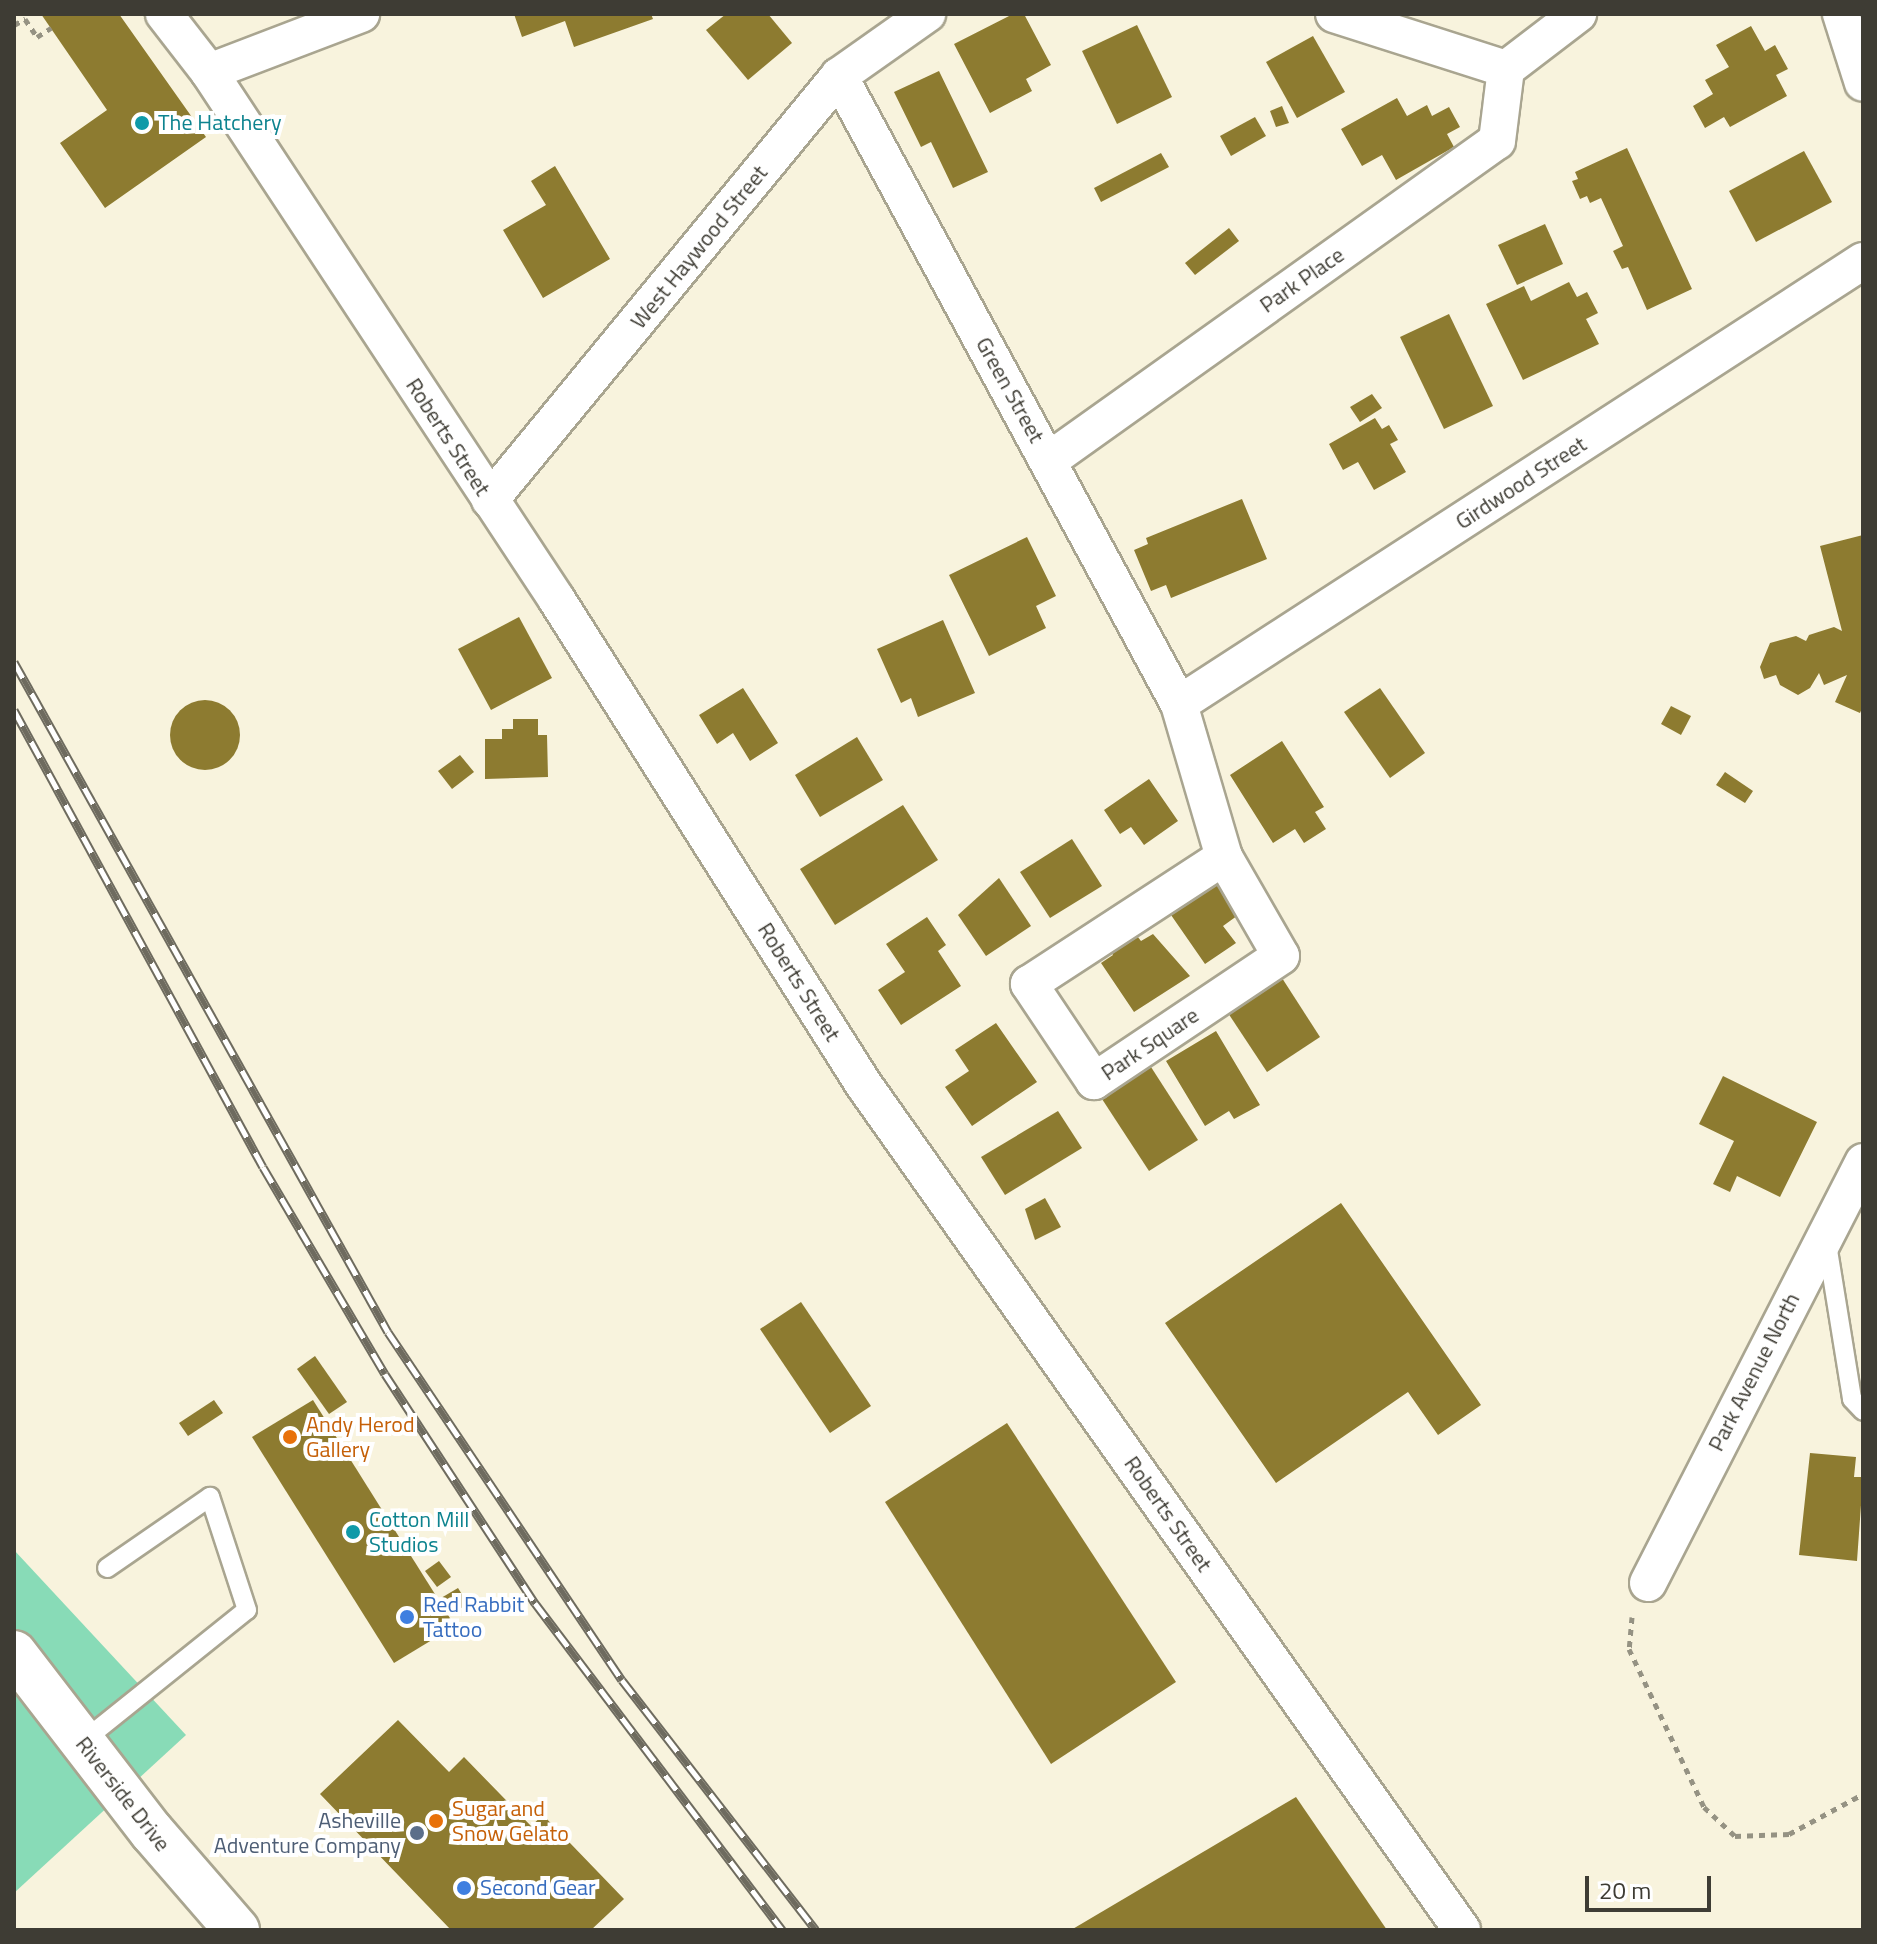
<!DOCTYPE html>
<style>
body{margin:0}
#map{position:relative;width:1877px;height:1944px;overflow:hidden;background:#f8f3dd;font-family:"Titillium Web",sans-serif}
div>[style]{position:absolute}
.green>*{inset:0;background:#88dbb7}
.building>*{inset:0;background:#8d7b30}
.round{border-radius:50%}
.path>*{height:5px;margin-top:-2.5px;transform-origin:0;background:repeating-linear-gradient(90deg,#959283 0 6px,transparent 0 12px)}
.roads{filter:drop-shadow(2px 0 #a9a590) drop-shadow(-2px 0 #a9a590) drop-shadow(0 2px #a9a590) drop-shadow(0 -2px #a9a590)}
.service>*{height:18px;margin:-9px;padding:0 9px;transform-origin:9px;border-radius:9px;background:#fff}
.minor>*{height:36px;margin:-18px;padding:0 18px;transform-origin:18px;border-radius:18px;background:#fff}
.secondary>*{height:44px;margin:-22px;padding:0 22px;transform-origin:22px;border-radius:22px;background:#fff}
.rail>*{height:9px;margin-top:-4.5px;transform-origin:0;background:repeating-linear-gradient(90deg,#fff 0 18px,#6e6b5f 0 36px);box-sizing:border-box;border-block:2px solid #6e6b5f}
.dots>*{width:22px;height:22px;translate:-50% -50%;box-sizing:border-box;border:4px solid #fff;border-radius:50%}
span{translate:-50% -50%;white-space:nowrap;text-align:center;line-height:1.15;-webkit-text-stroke:8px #fff;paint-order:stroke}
.culture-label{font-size:22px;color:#0d838f}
.left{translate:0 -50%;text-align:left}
.street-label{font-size:22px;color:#3e3c34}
.food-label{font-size:22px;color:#c56008}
.shop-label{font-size:22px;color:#366cbe}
.service-label{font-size:22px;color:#4e5e75}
.right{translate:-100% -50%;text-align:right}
.frame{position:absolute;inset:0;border:16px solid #3e3c34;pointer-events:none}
.scale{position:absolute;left:1585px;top:1876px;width:126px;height:36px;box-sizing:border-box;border:4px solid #3e3c34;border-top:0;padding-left:10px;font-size:24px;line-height:28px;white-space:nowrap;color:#3e3c34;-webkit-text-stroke:6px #fff;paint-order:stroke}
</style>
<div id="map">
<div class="green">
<div style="clip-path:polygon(14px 1550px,186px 1735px,14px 1893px)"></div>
</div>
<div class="building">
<div style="clip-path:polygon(41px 14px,119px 14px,206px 137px,105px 208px,60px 143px,107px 110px)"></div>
<div style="clip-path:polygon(514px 14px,651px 14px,653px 19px,574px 47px,565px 21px,522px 37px)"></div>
<div style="clip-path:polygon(726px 14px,768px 14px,792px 43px,748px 80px,706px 30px)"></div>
<div style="clip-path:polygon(1013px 14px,1024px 14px,1051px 65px,1026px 79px,1032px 91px,990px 113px,954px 44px)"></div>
<div style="clip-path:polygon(1137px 25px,1172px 97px,1117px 124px,1082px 51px)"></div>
<div style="clip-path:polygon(1751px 26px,1765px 51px,1775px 45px,1788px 69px,1776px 75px,1787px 96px,1730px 127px,1724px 117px,1705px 128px,1693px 106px,1713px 94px,1705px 80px,1729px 67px,1716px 45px)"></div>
<div style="clip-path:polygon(1313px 36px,1345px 92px,1297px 118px,1266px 62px)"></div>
<div style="clip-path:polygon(939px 71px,988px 172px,953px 188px,931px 142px,921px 147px,894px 92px)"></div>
<div style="clip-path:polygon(1397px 98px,1407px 116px,1427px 105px,1432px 116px,1449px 107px,1460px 127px,1447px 134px,1454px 147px,1396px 180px,1382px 155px,1362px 166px,1341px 129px)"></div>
<div style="clip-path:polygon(1282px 106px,1289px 123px,1276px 127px,1270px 111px)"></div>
<div style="clip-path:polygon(1255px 117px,1266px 136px,1231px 156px,1220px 136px)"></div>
<div style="clip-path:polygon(1627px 148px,1692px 289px,1647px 310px,1628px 267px,1622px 269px,1613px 251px,1623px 246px,1601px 198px,1590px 203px,1587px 196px,1580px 199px,1572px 181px,1578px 179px,1575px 172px)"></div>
<div style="clip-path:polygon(1804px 151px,1832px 202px,1756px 242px,1729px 191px)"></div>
<div style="clip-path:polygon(1161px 153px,1169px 167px,1101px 202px,1094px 188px)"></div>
<div style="clip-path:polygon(555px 166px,610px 259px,543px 298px,503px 230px,546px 205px,531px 181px)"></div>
<div style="clip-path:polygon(1545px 224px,1563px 264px,1517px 285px,1498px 245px)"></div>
<div style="clip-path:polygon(1229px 228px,1239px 241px,1195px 275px,1185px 263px)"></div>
<div style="clip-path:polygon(1569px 282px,1577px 297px,1587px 292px,1598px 313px,1586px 319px,1599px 344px,1523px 380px,1486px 304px,1524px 286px,1531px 301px)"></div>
<div style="clip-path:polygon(1449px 314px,1493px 406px,1444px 429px,1400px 337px)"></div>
<div style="clip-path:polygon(1372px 394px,1382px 408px,1360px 422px,1350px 407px)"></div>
<div style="clip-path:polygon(1375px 418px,1382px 429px,1389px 425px,1398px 440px,1390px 444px,1406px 472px,1374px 490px,1358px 462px,1343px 470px,1329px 444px)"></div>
<div style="clip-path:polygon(1242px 499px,1267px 559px,1171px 598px,1166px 585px,1151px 591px,1134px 550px,1148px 544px,1146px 538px)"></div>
<div style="clip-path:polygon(1863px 535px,1863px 706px,1860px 713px,1835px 702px,1847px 675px,1824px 685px,1819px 673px,1810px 688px,1798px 695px,1780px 685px,1776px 675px,1764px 679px,1760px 667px,1770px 643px,1796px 636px,1806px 641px,1809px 635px,1834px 627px,1842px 631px,1820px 546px)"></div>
<div style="clip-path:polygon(1027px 537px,1056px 596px,1036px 606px,1046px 628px,989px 656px,949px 575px)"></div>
<div style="clip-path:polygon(519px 617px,552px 678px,491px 710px,458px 649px)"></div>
<div style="clip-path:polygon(943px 620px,975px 693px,918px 717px,911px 698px,901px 703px,877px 649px)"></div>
<div style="clip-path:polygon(743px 688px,778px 743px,750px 761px,733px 733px,717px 744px,699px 715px)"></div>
<div style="clip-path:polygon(1380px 688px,1425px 753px,1390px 778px,1344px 712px)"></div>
<div class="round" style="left:170px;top:700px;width:70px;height:70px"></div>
<div style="clip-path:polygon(1671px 706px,1691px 716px,1681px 735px,1661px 724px)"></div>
<div style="clip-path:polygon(513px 719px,538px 719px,538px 735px,547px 735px,548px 777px,485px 779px,485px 739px,502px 739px,502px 729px,513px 729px)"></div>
<div style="clip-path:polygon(857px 737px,883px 780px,820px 817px,795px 775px)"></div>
<div style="clip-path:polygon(1282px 741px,1324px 807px,1315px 812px,1326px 829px,1304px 843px,1295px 829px,1273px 843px,1230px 775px)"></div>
<div style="clip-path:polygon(460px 755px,474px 772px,452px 789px,438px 771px)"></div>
<div style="clip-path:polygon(1725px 772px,1753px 791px,1745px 803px,1716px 785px)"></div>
<div style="clip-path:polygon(1149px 779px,1178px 821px,1144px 845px,1131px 827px,1120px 834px,1104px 810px)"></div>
<div style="clip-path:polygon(903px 805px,938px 860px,835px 925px,800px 869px)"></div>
<div style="clip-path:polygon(1072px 839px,1102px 886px,1050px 918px,1020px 872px)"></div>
<div style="clip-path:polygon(999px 878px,1031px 926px,986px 956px,958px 915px)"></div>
<div style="clip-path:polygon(1219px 882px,1241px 913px,1223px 926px,1236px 943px,1205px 964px,1171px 915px)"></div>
<div style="clip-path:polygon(927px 917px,946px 945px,938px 951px,961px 986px,901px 1025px,878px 990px,905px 972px,886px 944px)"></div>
<div style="clip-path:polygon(1134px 932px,1141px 941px,1153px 934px,1190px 976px,1134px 1012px,1101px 963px,1113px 955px,1109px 949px)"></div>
<div style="clip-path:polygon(1282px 978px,1320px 1037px,1267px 1072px,1228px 1013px)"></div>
<div style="clip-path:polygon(996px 1023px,1037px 1082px,972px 1126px,945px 1087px,969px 1071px,955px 1050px)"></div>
<div style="clip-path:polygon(1216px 1031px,1260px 1105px,1234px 1119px,1229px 1111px,1205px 1126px,1166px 1061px)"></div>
<div style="clip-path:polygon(1151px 1067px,1198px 1140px,1149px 1171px,1102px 1099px)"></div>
<div style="clip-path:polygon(1723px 1076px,1817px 1122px,1780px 1197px,1737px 1176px,1730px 1192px,1713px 1184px,1734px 1141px,1699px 1124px)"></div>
<div style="clip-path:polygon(1058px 1111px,1082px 1148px,1005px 1195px,981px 1157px)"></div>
<div style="clip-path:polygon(1045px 1198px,1061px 1227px,1035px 1240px,1025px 1209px)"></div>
<div style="clip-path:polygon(1341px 1203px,1481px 1405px,1438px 1435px,1408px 1392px,1276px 1483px,1165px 1323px)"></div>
<div style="clip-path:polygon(801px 1302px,871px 1406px,830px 1433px,760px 1329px)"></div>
<div style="clip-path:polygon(315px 1356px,347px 1402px,329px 1414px,297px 1369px)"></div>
<div style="clip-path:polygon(214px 1400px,223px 1413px,188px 1436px,179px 1423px)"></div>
<div style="clip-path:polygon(313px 1400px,455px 1626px,394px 1663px,252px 1437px)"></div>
<div style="clip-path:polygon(1007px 1423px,1176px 1682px,1051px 1764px,885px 1502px)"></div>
<div style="clip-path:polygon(1810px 1453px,1856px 1457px,1854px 1477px,1863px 1477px,1857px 1561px,1799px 1555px)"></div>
<div style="clip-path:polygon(439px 1561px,451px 1577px,437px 1587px,425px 1571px)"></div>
<div style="clip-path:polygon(458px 1588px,468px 1604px,451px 1614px,441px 1598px)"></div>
<div style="clip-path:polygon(398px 1720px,449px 1772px,464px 1757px,531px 1826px,543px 1815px,624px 1899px,591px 1930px,451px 1930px,320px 1794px)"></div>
<div style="clip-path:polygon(1296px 1797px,1387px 1930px,1071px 1930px)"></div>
</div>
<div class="path">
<div style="left:14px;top:25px;width:13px;rotate:-29deg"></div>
<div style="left:25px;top:19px;width:22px;rotate:56deg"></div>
<div style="left:37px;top:37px;width:17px;rotate:-33deg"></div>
<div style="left:1632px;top:1617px;width:32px;rotate:95deg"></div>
<div style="left:1629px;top:1649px;width:175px;rotate:64.6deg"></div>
<div style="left:1704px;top:1807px;width:42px;rotate:43.1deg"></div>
<div style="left:1735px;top:1836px;width:54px;rotate:-2.1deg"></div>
<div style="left:1789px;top:1834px;width:84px;rotate:-28.4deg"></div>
</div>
<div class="roads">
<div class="service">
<div style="left:1827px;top:1244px;width:157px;rotate:80.8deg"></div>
<div style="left:1852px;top:1399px;width:16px;rotate:47deg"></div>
<div style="left:82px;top:1742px;width:211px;rotate:-38.7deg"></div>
<div style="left:247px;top:1610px;width:119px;rotate:-108.1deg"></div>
<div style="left:210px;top:1497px;width:125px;rotate:145.4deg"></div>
</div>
<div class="minor">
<div style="left:164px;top:14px;width:73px;rotate:52.2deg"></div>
<div style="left:209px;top:72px;width:632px;rotate:56.61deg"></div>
<div style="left:557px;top:600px;width:574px;rotate:57.67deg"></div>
<div style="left:864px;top:1085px;width:1035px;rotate:54.71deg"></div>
<div style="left:1334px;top:14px;width:181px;rotate:17.7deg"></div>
<div style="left:1506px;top:69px;width:91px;rotate:-37.4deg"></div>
<div style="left:1841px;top:14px;width:72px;rotate:72.3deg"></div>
<div style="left:209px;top:72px;width:163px;rotate:-20.9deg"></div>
<div style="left:839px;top:76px;width:714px;rotate:61.57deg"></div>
<div style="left:1179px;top:704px;width:159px;rotate:73.6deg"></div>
<div style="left:1224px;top:857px;width:114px;rotate:60.1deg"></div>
<div style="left:1281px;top:956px;width:225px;rotate:146.2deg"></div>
<div style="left:1094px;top:1081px;width:117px;rotate:-123.8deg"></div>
<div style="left:1029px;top:984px;width:233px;rotate:-33.1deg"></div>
<div style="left:1048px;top:461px;width:551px;rotate:-35.48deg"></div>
<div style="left:1497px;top:141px;width:73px;rotate:-82.9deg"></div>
<div style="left:490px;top:500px;width:549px;rotate:-50.54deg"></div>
<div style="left:839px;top:76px;width:108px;rotate:-35.2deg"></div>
<div style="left:1179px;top:704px;width:815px;rotate:-32.93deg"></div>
<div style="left:1648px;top:1583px;width:473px;rotate:-62.9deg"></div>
</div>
<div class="secondary">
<div style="left:14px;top:1653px;width:226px;rotate:52.4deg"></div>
<div style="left:152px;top:1832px;width:130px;rotate:49.1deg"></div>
</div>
</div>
<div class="rail">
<div style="left:14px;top:662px;width:767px;rotate:60.83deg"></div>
<div style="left:388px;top:1332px;width:419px;rotate:56.1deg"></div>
<div style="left:622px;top:1680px;width:316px;rotate:52.2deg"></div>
<div style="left:14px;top:710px;width:520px;rotate:61.42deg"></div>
<div style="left:263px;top:1167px;width:240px;rotate:59.5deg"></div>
<div style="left:385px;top:1374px;width:274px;rotate:56.8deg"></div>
<div style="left:535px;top:1603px;width:410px;rotate:52.9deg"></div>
</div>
<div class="dots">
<div style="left:142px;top:123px;background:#0f9aa8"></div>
<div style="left:290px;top:1437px;background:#e8710a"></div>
<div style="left:353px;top:1532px;background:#0f9aa8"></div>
<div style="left:407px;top:1617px;background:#3f7fe0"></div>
<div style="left:436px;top:1821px;background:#e8710a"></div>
<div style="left:417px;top:1833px;background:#5c6f8a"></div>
<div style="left:464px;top:1888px;background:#3f7fe0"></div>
</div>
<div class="culture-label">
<span class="left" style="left:158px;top:123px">The Hatchery</span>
<span class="left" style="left:369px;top:1532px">Cotton Mill<br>Studios</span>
</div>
<div class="street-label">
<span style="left:699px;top:247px;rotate:-51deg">West Haywood Street</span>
<span style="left:1302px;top:280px;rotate:-35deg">Park Place</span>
<span style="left:1010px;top:390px;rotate:61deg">Green Street</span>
<span style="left:448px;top:437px;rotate:57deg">Roberts Street</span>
<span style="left:1521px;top:483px;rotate:-33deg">Girdwood Street</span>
<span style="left:799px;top:982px;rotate:58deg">Roberts Street</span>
<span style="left:1150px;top:1044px;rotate:-34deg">Park Square</span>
<span style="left:1754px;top:1372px;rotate:-63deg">Park Avenue North</span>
<span style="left:1168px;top:1514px;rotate:55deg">Roberts Street</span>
<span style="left:123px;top:1794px;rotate:52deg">Riverside Drive</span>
</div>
<div class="food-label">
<span class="left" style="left:306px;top:1437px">Andy Herod<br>Gallery</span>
<span class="left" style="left:452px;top:1821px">Sugar and<br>Snow Gelato</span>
</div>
<div class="shop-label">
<span class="left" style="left:423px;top:1617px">Red Rabbit<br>Tattoo</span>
<span class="left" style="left:480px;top:1888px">Second Gear</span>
</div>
<div class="service-label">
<span class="right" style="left:401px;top:1833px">Asheville<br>Adventure Company</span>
</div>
<div class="frame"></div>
<div class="scale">20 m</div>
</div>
